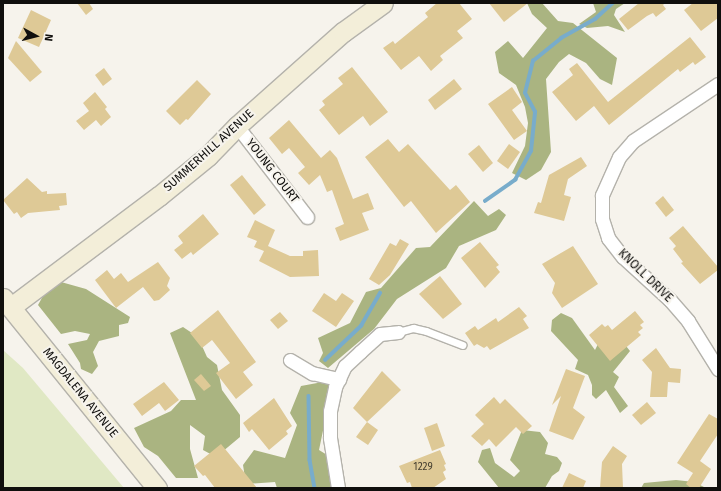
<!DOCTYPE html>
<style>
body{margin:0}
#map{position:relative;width:721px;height:491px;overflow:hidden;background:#f6f3ec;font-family:"Fira Sans",sans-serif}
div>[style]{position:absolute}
.green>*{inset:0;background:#e0e8c4}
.forest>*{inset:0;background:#aab481}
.stream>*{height:3.5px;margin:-1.75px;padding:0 1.75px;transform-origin:1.75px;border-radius:1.75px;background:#78accb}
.building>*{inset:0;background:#dec996}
.roads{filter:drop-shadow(1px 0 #b4b2ab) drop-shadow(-1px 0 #b4b2ab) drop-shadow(0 1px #b4b2ab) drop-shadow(0 -1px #b4b2ab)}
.lane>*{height:7px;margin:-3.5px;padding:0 3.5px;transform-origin:3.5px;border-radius:3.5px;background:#fff}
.street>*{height:13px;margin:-6.5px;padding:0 6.5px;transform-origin:6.5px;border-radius:6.5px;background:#fff}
.secondary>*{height:19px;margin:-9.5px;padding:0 9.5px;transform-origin:9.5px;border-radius:9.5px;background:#f3eed9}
span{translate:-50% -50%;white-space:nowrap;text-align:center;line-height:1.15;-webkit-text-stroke:4px #f6f3ec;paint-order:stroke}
.number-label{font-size:10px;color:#443e2f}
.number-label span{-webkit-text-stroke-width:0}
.street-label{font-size:12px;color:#100f0d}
.frame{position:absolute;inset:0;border:4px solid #100f0d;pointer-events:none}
.north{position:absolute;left:16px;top:16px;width:40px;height:40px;-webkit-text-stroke:3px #f6f3ec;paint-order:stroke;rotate:97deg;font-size:11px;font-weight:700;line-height:16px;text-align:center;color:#100f0d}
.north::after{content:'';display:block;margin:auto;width:14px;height:18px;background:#100f0d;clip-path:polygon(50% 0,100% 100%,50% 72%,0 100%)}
</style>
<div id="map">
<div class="green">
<div style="clip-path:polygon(3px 350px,23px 368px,124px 488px,3px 488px)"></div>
</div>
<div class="forest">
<div style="clip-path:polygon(527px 3px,542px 3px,558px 21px,573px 23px,617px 58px,612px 85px,600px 79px,586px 63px,569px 54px,559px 62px,546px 79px,551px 152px,541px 170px,526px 180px,512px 173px,525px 146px,528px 123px,525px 107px,516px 85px,499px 73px,495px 52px,508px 41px,523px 58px,547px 28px,532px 14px)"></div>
<div style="clip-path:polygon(593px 3px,625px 3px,616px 9px,614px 15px,625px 32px,608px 26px,587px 28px,579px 24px,596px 12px)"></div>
<div style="clip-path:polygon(474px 201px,488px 216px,499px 209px,506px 215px,496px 230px,459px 246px,446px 268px,397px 299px,374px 329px,328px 368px,319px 361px,323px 353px,318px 338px,350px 323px,366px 292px,381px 288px,416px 248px,430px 247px)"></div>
<div style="clip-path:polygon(61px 282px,86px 289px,130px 317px,128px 323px,119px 325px,119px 336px,99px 341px,93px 352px,98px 366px,92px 374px,81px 369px,80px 363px,68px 344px,87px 340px,90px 334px,75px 331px,61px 334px,38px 305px,43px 296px)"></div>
<div style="clip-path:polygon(561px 313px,572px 318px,595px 350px,599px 342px,622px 341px,630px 351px,613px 372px,619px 377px,614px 387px,628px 406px,620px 413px,606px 390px,596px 399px,592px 395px,592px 385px,588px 375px,575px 369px,578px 360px,551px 331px,552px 320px)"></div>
<div style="clip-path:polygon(183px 327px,198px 337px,207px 357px,217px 365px,222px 390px,240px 415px,240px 437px,216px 457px,203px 450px,205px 436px,190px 425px,190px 449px,198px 478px,176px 478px,158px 456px,144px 447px,134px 428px,171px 411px,181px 400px,196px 400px,170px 333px)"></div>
<div style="clip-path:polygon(328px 381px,336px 400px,325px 421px,319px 450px,332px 458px,335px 488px,277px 488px,275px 482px,246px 484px,243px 465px,254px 450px,285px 458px,297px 425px,290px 413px,301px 386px)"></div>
<div style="clip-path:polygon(522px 430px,540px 432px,548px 443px,545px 454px,557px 457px,562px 463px,559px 471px,552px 476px,545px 488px,499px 488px,478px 462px,482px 450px,490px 448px,495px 463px,514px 477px,520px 471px,510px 460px)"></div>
<div style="clip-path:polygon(676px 480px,694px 482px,706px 488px,641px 488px,644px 483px)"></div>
</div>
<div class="stream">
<div style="left:485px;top:201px;width:37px;rotate:-35deg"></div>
<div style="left:515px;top:180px;width:33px;rotate:-61deg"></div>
<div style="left:531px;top:151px;width:39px;rotate:-84deg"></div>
<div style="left:535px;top:112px;width:21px;rotate:-118deg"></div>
<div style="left:525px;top:93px;width:33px;rotate:-76deg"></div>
<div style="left:533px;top:61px;width:36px;rotate:-39deg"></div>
<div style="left:561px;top:38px;width:39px;rotate:-29deg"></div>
<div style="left:595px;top:19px;width:24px;rotate:-42deg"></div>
<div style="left:325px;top:360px;width:50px;rotate:-43.4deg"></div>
<div style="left:361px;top:326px;width:38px;rotate:-60deg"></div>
<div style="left:309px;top:396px;width:64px;rotate:89.1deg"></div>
<div style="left:310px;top:460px;width:28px;rotate:80deg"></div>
</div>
<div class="building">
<div style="clip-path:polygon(77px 3px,89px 3px,93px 9px,86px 15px)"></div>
<div style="clip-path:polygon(437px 3px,459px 3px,472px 19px,457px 31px,463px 38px,440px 56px,443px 60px,431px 71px,419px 56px,401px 70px,383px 48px,393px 41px,395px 44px,428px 17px,425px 13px)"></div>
<div style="clip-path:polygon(489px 3px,528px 3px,504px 22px)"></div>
<div style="clip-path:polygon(639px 3px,665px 3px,663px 5px,666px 9px,656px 17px,653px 13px,647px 16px,628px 30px,619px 19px)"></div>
<div style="clip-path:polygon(693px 3px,718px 3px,718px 18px,701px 31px,684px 10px)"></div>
<div style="clip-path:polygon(31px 10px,51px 20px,39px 47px,18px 38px)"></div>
<div style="clip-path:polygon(690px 37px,706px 57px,695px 65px,693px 62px,680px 72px,678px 69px,609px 125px,594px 106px,576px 121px,552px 92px,573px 75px,569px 69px,577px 63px,608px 102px)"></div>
<div style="clip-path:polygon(16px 41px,42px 72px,30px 82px,8px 58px)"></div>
<div style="clip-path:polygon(352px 67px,388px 112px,370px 126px,363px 116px,339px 135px,319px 110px,325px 105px,322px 101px,343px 84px,338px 78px)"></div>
<div style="clip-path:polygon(104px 68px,112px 79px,103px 86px,95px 75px)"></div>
<div style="clip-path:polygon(454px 79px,462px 89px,435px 110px,428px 100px)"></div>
<div style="clip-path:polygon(197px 80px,211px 94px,188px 120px,186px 119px,180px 125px,166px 111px)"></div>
<div style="clip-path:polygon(512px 87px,522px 102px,512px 110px,527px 131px,514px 140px,488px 104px)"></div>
<div style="clip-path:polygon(95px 92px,107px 107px,105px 109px,111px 117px,101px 126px,96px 120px,84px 130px,76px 121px,89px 111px,83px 103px)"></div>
<div style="clip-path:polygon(289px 120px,321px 158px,330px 150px,337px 158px,353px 199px,368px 193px,374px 209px,362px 213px,369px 230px,340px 241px,335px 228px,344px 224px,332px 190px,327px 192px,320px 175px,309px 185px,298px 173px,305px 167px,289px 148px,282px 154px,269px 138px)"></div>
<div style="clip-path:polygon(388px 139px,399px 152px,408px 144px,450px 190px,456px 185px,470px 202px,436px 233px,411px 201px,404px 207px,365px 157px)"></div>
<div style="clip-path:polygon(509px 144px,520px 152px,508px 169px,497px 161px)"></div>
<div style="clip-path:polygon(479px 145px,493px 163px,483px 172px,468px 154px)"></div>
<div style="clip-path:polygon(581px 157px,587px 166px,568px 179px,564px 195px,571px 197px,564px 221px,534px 213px,538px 202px,541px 203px,549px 175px)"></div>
<div style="clip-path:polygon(242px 175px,266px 205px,254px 215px,230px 185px)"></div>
<div style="clip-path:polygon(27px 178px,42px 192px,47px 191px,47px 194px,66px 193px,67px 205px,59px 206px,60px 210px,28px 213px,21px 218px,17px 212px,14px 214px,3px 200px)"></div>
<div style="clip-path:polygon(663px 196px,674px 210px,666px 217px,655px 203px)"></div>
<div style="clip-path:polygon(203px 214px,219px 234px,193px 255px,191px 252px,182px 259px,174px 250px,183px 243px,178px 236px)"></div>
<div style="clip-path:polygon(255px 220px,275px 230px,268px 246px,290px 256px,303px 256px,303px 251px,318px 250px,319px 276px,290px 277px,259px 261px,264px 251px,254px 247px,257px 241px,247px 237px)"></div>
<div style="clip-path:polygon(683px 226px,718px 267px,718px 270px,700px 284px,681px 263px,683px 262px,673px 249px,676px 246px,669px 238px)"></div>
<div style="clip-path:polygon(400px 239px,409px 244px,390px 275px,379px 285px,369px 279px,390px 243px,396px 246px)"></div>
<div style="clip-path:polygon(480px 242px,499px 265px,496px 267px,500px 272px,485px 288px,461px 258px)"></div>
<div style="clip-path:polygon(573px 246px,598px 284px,562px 308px,552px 293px,555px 283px,542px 264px)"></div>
<div style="clip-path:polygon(158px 262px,170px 278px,167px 286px,170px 290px,159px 300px,154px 301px,143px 287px,116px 308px,95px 280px,107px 270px,114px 279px,121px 273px,128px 282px)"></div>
<div style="clip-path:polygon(440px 276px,462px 304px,443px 319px,419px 294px)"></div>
<div style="clip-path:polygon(324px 293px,336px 301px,342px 293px,354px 301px,336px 327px,312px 311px)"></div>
<div style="clip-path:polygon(519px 307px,527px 316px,523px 319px,529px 328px,490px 350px,487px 346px,484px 348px,477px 344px,474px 346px,465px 333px,475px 326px,478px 330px,496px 318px,498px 322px)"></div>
<div style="clip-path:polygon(218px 310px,256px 362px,243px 372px,253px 385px,236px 399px,216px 373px,230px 363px,212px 340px,202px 348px,190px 333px)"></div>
<div style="clip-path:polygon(635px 311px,644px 322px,640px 325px,643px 328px,638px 332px,641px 335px,610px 361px,589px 335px,602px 324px,605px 327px,608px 325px,612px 330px)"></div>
<div style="clip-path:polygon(280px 312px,288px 321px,278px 329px,270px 320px)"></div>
<div style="clip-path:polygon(656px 348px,670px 368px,681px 369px,680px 383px,668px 382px,667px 397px,650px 397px,652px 372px,642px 360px)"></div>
<div style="clip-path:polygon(566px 369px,585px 376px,573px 408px,585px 417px,573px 440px,549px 431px,561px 396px,552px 405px)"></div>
<div style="clip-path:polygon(382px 371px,401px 390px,367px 422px,378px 430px,368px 445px,356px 437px,367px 422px,353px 408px)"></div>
<div style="clip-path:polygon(201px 374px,211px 386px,204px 391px,194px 380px)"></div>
<div style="clip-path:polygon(164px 382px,179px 400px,165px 411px,159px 403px,142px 416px,133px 404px)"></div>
<div style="clip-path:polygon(494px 397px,500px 404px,505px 399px,532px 426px,523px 434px,516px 427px,496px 447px,489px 439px,482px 446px,471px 436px,484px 424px,475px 415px)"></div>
<div style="clip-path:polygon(274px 398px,292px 426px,286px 431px,288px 434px,269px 450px,252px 429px,249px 432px,243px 423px)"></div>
<div style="clip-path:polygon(647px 402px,656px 413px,641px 425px,632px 415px)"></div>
<div style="clip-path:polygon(709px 414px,718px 419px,718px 434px,700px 461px,711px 469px,699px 488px,691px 488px,686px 484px,693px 473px,677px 463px)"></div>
<div style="clip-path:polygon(437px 423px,445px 446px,432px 451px,424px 428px)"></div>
<div style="clip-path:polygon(221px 444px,257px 488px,215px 488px,205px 475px,203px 476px,194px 466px)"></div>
<div style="clip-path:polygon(613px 446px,627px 456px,622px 464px,623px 488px,600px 488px,602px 462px)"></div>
<div style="clip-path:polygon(440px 450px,446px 464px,444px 465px,446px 470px,443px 472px,446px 479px,433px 488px,412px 488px,410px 482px,407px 483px,399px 466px)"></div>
<div style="clip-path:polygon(569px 473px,586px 481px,583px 488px,562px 488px)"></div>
</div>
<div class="roads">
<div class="lane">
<div style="left:398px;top:332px;width:16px;rotate:-15deg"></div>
<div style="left:413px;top:328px;width:13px;rotate:13deg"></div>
<div style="left:426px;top:331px;width:39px;rotate:21deg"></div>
</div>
<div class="street">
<div style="left:718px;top:84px;width:102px;rotate:146.2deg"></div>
<div style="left:633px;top:141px;width:21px;rotate:131deg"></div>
<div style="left:619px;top:157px;width:42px;rotate:114.1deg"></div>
<div style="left:602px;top:195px;width:24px;rotate:90deg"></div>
<div style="left:602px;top:219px;width:20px;rotate:72deg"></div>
<div style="left:608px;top:238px;width:24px;rotate:52deg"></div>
<div style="left:623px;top:257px;width:64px;rotate:42.5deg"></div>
<div style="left:670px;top:300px;width:28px;rotate:49deg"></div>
<div style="left:688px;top:321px;width:57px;rotate:58deg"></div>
<div style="left:237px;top:126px;width:115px;rotate:52.4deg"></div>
<div style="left:290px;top:360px;width:26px;rotate:31deg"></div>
<div style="left:312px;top:373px;width:28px;rotate:13deg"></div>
<div style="left:338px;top:488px;width:51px;rotate:-99.1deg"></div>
<div style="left:330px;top:438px;width:27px;rotate:-90deg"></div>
<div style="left:330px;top:411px;width:25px;rotate:-78deg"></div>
<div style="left:335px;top:387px;width:23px;rotate:-65deg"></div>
<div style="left:345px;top:366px;width:21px;rotate:-43deg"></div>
<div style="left:360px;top:352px;width:27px;rotate:-42deg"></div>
<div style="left:380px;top:334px;width:18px;rotate:-6deg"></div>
</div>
<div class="secondary">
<div style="left:3px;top:298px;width:245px;rotate:51deg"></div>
<div style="left:11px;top:307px;width:185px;rotate:-36.9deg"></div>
<div style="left:159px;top:196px;width:63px;rotate:-39.2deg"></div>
<div style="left:208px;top:156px;width:42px;rotate:-46deg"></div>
<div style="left:237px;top:126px;width:142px;rotate:-41.6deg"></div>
<div style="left:343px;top:32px;width:49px;rotate:-35.9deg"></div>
</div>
</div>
<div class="number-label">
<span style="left:423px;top:468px">1229</span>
</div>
<div class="street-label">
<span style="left:209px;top:151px;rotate:-42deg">SUMMERHILL AVENUE</span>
<span style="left:272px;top:171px;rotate:52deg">YOUNG COURT</span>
<span style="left:645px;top:276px;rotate:44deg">KNOLL DRIVE</span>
<span style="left:80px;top:393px;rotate:51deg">MAGDALENA AVENUE</span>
</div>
<div class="frame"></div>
<div class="north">N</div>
</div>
